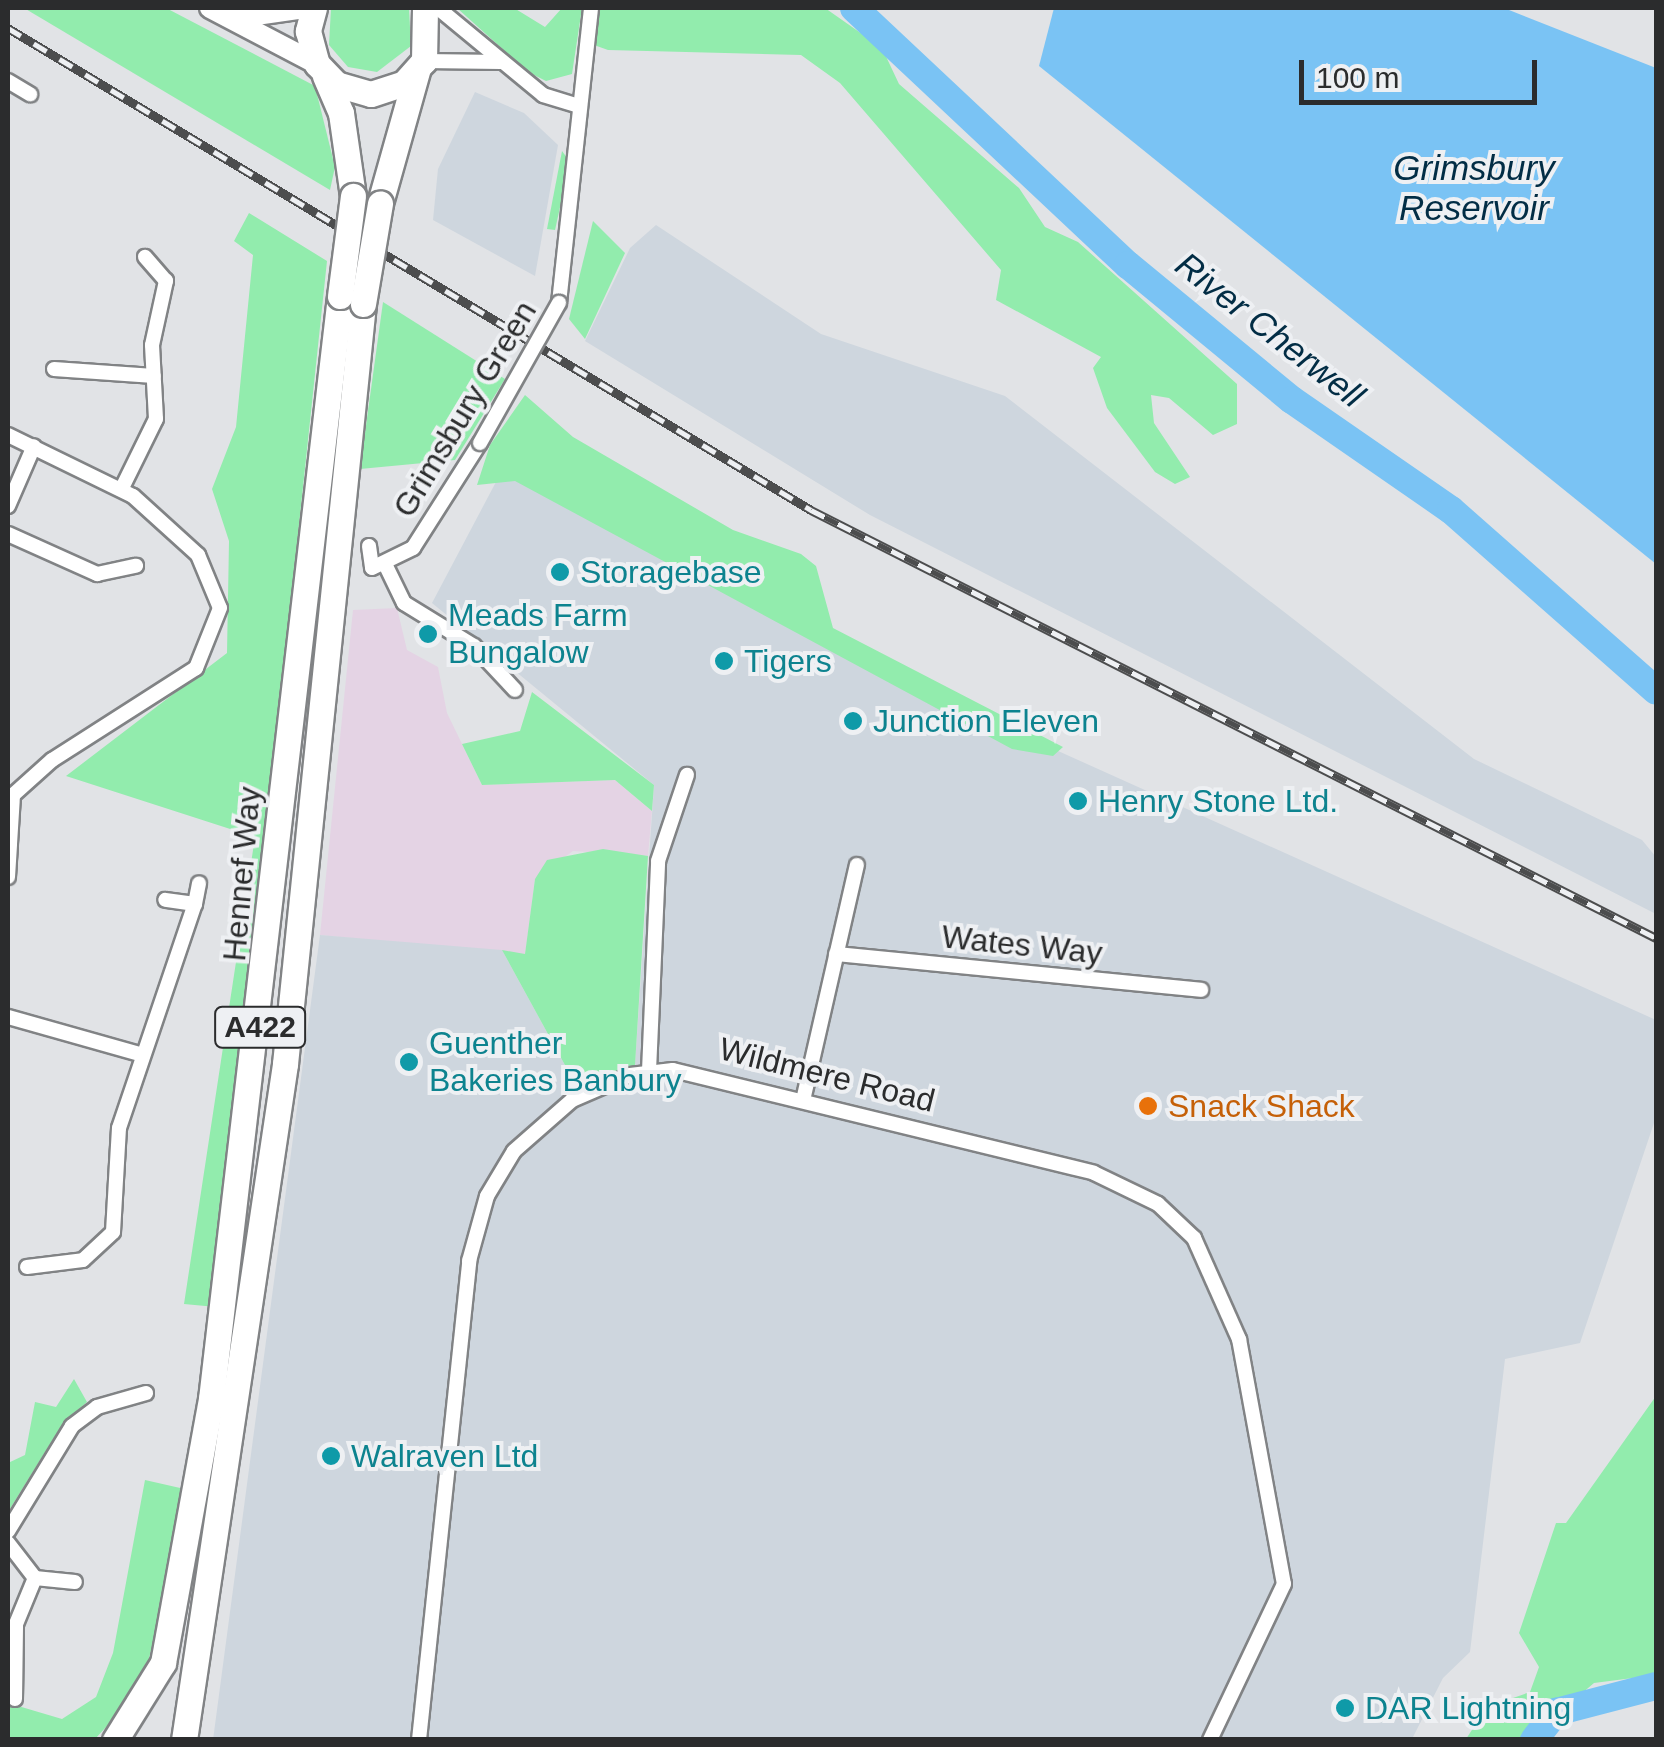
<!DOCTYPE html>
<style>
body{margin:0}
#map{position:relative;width:1664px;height:1747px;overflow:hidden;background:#e1e3e6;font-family:Arial,sans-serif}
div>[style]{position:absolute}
.commercial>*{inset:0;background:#e4d3e4}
.built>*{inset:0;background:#ced6de}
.green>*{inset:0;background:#92ecad}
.water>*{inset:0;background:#7ac3f4}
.river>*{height:28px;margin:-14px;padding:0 14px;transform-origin:14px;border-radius:14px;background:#7ac3f4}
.roads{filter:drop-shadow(2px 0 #818385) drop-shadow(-2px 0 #818385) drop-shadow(0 2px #818385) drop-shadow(0 -2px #818385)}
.street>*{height:14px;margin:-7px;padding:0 7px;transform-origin:7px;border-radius:7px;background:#fff}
.primary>*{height:20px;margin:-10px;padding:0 10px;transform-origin:10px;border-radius:10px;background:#fff}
.highway>*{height:25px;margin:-12.5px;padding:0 12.5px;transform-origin:12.5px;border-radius:12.5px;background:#fff}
.rail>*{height:9px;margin-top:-4.5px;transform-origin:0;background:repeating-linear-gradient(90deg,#eef0f3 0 15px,#4c4d4e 0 30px);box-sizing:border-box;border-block:2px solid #4c4d4e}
.bridges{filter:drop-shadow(2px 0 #818385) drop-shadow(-2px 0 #818385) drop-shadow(0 2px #818385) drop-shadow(0 -2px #818385)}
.street-bridge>*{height:14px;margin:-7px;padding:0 7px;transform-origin:7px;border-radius:7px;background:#fff}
.highway-bridge>*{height:25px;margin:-12.5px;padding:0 12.5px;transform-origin:12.5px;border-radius:12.5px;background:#fff}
.dots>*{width:28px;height:28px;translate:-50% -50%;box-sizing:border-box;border:5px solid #eef0f3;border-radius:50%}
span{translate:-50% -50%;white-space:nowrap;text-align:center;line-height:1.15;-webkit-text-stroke:8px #eef0f3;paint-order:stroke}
.shield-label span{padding:2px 8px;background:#eef0f3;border:2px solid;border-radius:8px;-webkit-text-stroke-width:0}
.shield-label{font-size:30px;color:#2b2c2d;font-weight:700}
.street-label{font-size:32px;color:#2b2c2d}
.culture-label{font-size:32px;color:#0d838f}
.left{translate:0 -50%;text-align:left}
.food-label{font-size:32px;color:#c56008}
.water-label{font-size:35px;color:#022d45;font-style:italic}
.frame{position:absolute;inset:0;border:10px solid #2b2c2d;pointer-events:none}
.scale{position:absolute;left:1299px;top:60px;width:238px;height:45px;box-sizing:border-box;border:5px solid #2b2c2d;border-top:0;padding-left:12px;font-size:30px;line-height:35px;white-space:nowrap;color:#2b2c2d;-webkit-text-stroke:8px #eef0f3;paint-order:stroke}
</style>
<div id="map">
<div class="commercial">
<div style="clip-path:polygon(397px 608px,407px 650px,438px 667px,447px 713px,482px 785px,615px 780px,652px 811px,648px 856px,573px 851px,535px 879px,525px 955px,320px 935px,353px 610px)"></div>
</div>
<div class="built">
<div style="clip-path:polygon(475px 92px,524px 113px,558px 145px,535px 276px,433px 220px,438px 169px)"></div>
<div style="clip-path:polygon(656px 225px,821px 334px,1005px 396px,1474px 759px,1642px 840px,1656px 857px,1656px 914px,870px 515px,585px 341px,630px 248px)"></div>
<div style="clip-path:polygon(506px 463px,1027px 737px,1656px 1020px,1656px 1117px,1580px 1343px,1505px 1359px,1470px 1652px,1443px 1678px,1412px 1739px,213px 1740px,320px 935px,502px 950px,577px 1087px,635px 1064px,654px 785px,432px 603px)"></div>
</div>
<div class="green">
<div style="clip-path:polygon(24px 8px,166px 8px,315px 86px,335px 167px,330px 190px)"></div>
<div style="clip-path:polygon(331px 8px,409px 8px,411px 46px,377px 72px,348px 67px,329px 45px)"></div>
<div style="clip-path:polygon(457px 8px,514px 8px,545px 27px,562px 8px,582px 8px,572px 74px,546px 81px,528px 72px)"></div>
<div style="clip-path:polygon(600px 8px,825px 8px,882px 48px,899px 84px,1019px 188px,1045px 227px,1078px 242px,1237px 384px,1237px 424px,1213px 435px,1169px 398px,1151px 395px,1154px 423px,1190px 477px,1175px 484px,1155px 472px,1107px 408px,1093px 368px,1101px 357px,996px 300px,1001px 270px,840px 83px,801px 55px,608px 50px,594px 45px)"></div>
<div style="clip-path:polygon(562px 151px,570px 162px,555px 230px,547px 229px)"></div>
<div style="clip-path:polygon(249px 213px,327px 261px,216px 1307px,184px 1304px,255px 837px,66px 776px,227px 653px,229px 541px,212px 489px,236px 427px,253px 255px,234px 241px)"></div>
<div style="clip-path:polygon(593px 221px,625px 253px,585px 339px,569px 319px)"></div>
<div style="clip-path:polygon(383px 302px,505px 379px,455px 460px,360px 469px)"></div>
<div style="clip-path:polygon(525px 395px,573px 437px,733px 530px,801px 554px,816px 566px,833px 628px,1063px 747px,1053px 756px,1012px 749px,515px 481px,477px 485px,490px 445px)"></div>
<div style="clip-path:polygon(532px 692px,654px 785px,652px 811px,615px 780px,482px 785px,462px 744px,520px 731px)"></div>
<div style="clip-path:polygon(603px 849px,648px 856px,635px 1065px,577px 1087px,502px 950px,525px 954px,535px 879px,547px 860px)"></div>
<div style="clip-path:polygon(74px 1379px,87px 1402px,63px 1423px,8px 1512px,8px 1463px,25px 1455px,35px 1402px,56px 1407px)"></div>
<div style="clip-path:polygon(1656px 1396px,1656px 1675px,1594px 1683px,1528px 1739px,1466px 1739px,1487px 1707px,1530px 1692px,1539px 1667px,1519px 1633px,1556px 1523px,1566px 1523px)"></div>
<div style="clip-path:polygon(145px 1480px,189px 1490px,142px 1688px,95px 1739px,8px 1739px,8px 1703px,62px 1719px,96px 1697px,113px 1653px)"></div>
</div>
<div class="water">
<div style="clip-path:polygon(1054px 8px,1504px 8px,1656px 68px,1656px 564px,1039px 66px)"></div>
</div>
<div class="river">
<div style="left:854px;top:8px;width:376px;rotate:43.2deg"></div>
<div style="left:1128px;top:265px;width:212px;rotate:39.5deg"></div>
<div style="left:1292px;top:400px;width:193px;rotate:34.7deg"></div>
<div style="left:1451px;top:510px;width:273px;rotate:41.4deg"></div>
<div style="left:1534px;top:1740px;width:36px;rotate:-52deg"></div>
<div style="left:1556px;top:1712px;width:103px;rotate:-14.6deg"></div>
</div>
<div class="roads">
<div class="street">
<div style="left:438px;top:8px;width:136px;rotate:39.6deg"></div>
<div style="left:543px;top:95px;width:38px;rotate:17deg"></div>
<div style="left:424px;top:61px;width:77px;rotate:0.7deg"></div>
<div style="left:8px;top:81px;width:26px;rotate:31deg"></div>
<div style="left:559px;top:303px;width:297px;rotate:-83.8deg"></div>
<div style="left:54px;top:369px;width:100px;rotate:4deg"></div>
<div style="left:8px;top:435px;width:139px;rotate:26deg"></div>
<div style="left:133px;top:496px;width:88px;rotate:42.2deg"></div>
<div style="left:198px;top:555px;width:57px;rotate:67.5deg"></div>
<div style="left:220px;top:608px;width:65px;rotate:111.8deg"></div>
<div style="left:196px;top:668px;width:171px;rotate:147.4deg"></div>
<div style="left:52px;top:760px;width:52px;rotate:138.1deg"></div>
<div style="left:122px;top:488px;width:77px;rotate:-63.8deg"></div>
<div style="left:156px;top:419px;width:74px;rotate:-93.1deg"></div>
<div style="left:152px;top:345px;width:66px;rotate:-77.7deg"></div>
<div style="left:166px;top:281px;width:32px;rotate:-131deg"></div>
<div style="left:8px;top:506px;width:65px;rotate:-66.6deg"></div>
<div style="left:8px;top:534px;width:98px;rotate:24.2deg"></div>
<div style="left:97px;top:574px;width:40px;rotate:-12deg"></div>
<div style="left:369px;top:546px;width:22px;rotate:82deg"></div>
<div style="left:372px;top:568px;width:46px;rotate:-26deg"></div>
<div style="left:413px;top:548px;width:125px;rotate:-57.5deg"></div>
<div style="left:386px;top:566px;width:41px;rotate:64.1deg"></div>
<div style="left:404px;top:603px;width:82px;rotate:31.6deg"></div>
<div style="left:474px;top:646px;width:60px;rotate:47deg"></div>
<div style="left:8px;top:877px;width:82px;rotate:-86.5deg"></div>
<div style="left:195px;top:904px;width:21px;rotate:-79deg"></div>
<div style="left:836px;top:954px;width:367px;rotate:5.6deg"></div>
<div style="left:8px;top:1017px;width:137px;rotate:15.7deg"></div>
<div style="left:649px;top:1071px;width:210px;rotate:-87.5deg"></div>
<div style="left:658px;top:861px;width:91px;rotate:-71.4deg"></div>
<div style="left:804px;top:1096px;width:237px;rotate:-77.1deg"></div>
<div style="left:27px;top:1267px;width:56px;rotate:-7.1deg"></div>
<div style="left:83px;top:1260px;width:41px;rotate:-43deg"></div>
<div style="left:113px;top:1232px;width:104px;rotate:-86.7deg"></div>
<div style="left:119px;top:1128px;width:237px;rotate:-71.3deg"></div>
<div style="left:195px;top:904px;width:30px;rotate:-172deg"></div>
<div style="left:8px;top:1531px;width:123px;rotate:-58.6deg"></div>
<div style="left:72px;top:1426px;width:31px;rotate:-37deg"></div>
<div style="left:97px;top:1407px;width:51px;rotate:-15.9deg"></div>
<div style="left:8px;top:1543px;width:44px;rotate:52.4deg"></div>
<div style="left:35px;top:1578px;width:40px;rotate:5.7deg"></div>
<div style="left:15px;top:1699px;width:75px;rotate:-89.2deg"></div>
<div style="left:16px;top:1624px;width:50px;rotate:-67.6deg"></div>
<div style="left:419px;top:1740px;width:482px;rotate:-84deg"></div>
<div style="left:469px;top:1261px;width:67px;rotate:-74.5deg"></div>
<div style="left:487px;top:1196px;width:52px;rotate:-59deg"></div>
<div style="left:514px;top:1151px;width:77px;rotate:-41.3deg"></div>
<div style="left:572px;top:1100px;width:63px;rotate:-23.3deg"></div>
<div style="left:630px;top:1075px;width:43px;rotate:-6.6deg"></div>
<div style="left:673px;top:1070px;width:433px;rotate:13.7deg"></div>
<div style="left:1094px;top:1173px;width:71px;rotate:25.8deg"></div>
<div style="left:1158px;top:1204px;width:50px;rotate:43.4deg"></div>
<div style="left:1194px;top:1238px;width:111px;rotate:66deg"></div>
<div style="left:1239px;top:1339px;width:249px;rotate:79.6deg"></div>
<div style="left:1284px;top:1584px;width:173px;rotate:115.4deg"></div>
</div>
<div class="primary">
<div style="left:210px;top:8px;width:121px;rotate:27.6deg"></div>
<div style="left:242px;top:17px;width:65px;rotate:-8deg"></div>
</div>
<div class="highway">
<div style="left:314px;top:8px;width:24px;rotate:105deg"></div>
<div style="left:308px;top:31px;width:34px;rotate:75deg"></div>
<div style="left:317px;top:64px;width:28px;rotate:46deg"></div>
<div style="left:336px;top:84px;width:36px;rotate:16deg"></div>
<div style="left:371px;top:94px;width:35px;rotate:-18deg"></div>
<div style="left:404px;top:83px;width:30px;rotate:-48deg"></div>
<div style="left:424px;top:61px;width:53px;rotate:-88.9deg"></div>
<div style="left:325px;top:76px;width:40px;rotate:66.6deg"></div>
<div style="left:341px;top:113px;width:84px;rotate:81.8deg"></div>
<div style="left:380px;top:203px;width:137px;rotate:-74.3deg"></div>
<div style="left:115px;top:1740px;width:91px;rotate:-58.1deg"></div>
<div style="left:163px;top:1663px;width:268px;rotate:-79.7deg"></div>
<div style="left:211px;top:1399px;width:1111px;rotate:-83.33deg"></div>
<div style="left:184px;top:1740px;width:684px;rotate:-81.5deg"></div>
<div style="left:285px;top:1064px;width:764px;rotate:-84.14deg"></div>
</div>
</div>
<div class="rail">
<div style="left:8px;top:28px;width:937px;rotate:30.97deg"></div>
<div style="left:811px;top:510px;width:947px;rotate:26.86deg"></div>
</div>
<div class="bridges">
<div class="street-bridge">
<div style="left:480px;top:443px;width:161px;rotate:-60.6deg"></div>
</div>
<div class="highway-bridge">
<div style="left:340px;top:296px;width:101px;rotate:-82.6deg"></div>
<div style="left:363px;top:304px;width:102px;rotate:-80.4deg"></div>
</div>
</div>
<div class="dots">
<div style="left:560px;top:572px;background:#0f9aa8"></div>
<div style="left:428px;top:634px;background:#0f9aa8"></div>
<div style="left:724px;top:661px;background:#0f9aa8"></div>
<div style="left:853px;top:721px;background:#0f9aa8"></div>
<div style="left:1078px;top:801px;background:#0f9aa8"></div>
<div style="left:409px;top:1062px;background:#0f9aa8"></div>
<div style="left:1148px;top:1106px;background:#e8710a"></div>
<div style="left:331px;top:1456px;background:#0f9aa8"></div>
<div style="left:1345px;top:1708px;background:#0f9aa8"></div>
</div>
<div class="shield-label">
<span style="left:260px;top:1027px">A422</span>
</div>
<div class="street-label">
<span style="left:465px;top:409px;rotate:-59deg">Grimsbury Green</span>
<span style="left:242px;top:874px;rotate:-85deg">Hennef Way</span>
<span style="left:1022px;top:945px;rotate:6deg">Wates Way</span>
<span style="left:827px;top:1075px;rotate:14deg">Wildmere Road</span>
</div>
<div class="culture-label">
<span class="left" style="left:580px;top:572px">Storagebase</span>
<span class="left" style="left:448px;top:634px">Meads Farm<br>Bungalow</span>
<span class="left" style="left:744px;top:661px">Tigers</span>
<span class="left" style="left:873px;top:721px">Junction Eleven</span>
<span class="left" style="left:1098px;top:801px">Henry Stone Ltd.</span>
<span class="left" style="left:429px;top:1062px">Guenther<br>Bakeries Banbury</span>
<span class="left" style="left:351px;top:1456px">Walraven Ltd</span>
<span class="left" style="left:1365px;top:1708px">DAR Lightning</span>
</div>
<div class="food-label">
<span class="left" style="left:1168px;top:1106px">Snack Shack</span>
</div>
<div class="water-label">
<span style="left:1474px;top:188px">Grimsbury<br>Reservoir</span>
<span style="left:1270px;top:330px;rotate:38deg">River Cherwell</span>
</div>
<div class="frame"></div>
<div class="scale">100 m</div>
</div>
